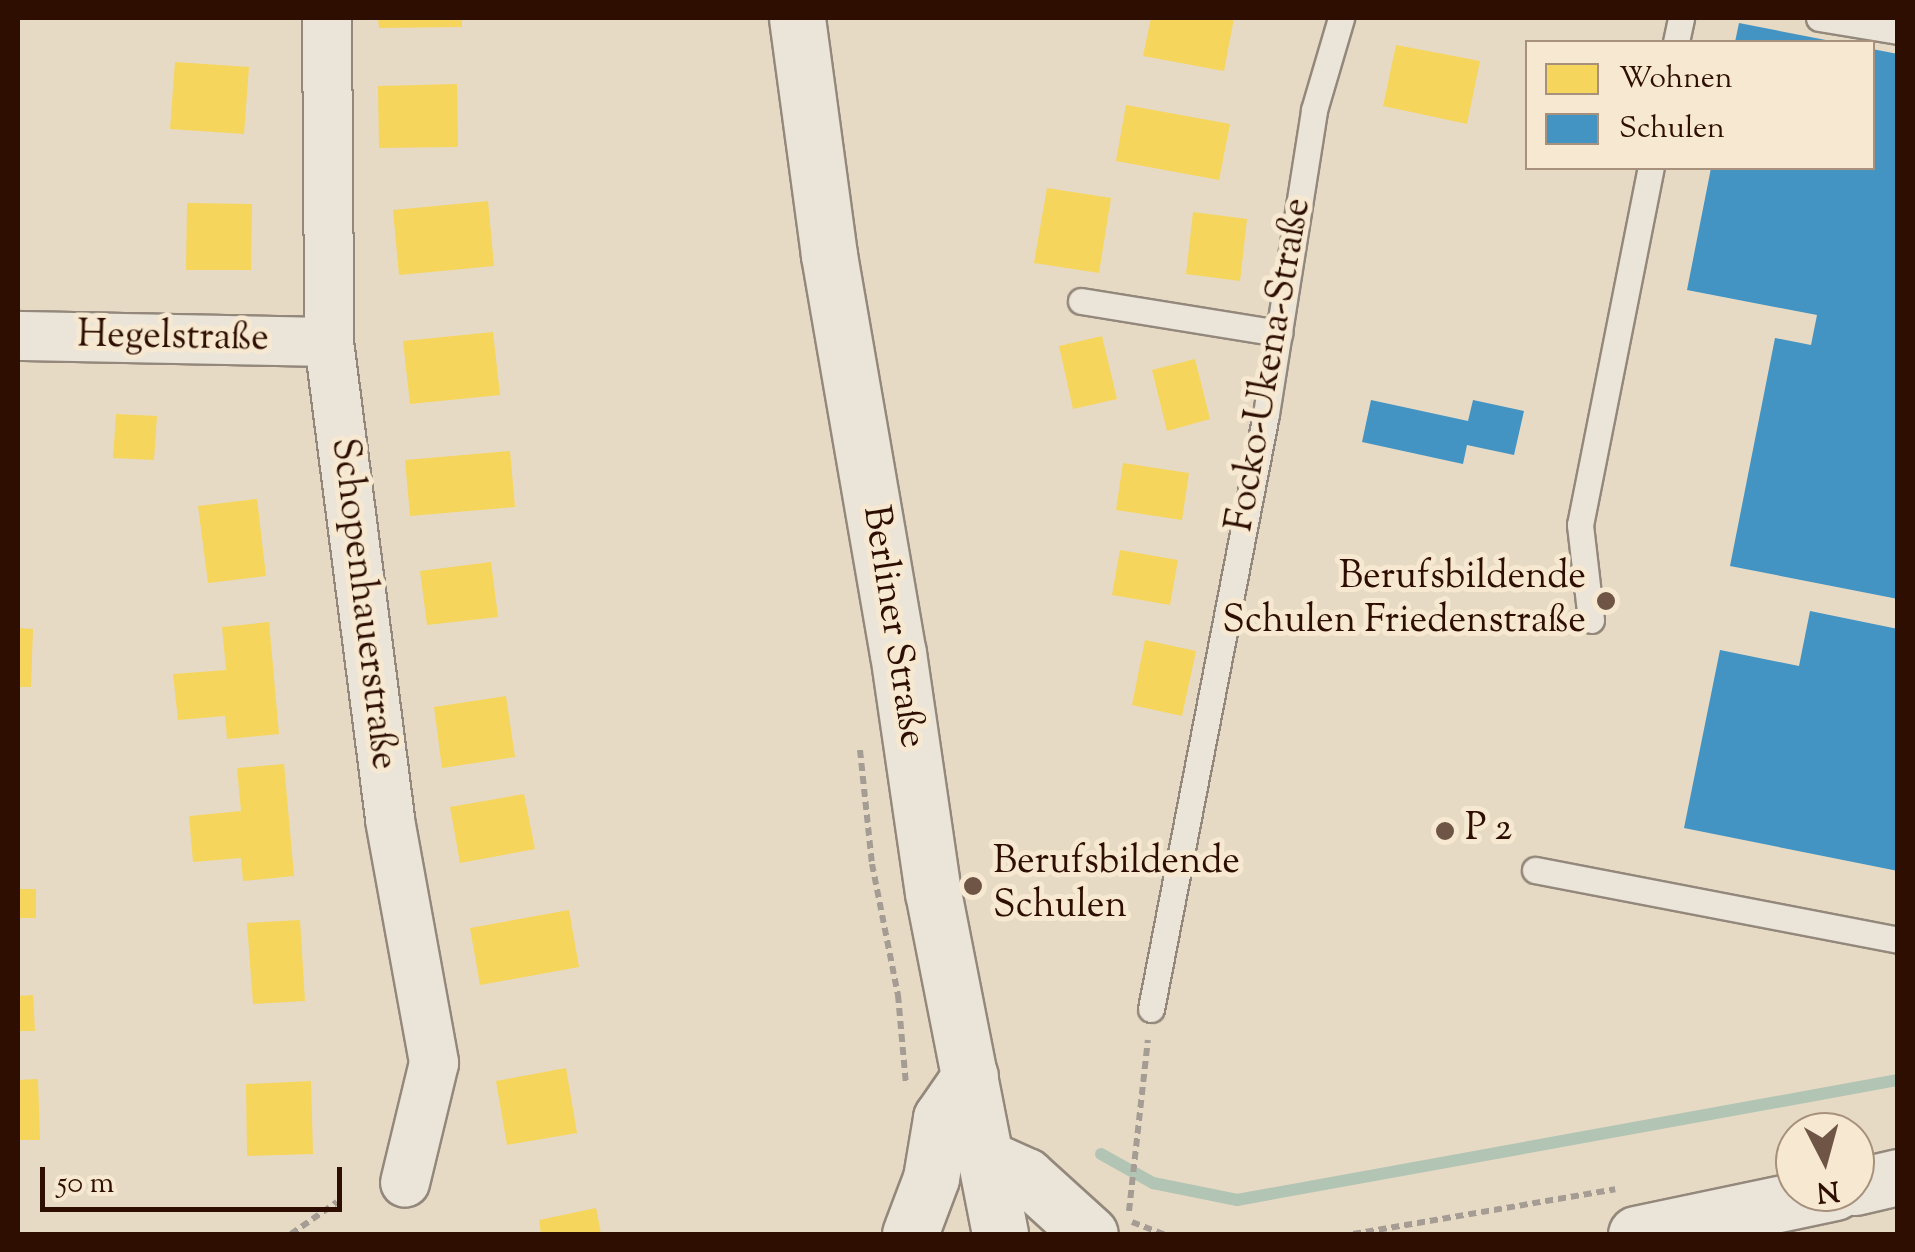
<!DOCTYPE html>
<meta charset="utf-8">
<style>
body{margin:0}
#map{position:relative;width:1915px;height:1252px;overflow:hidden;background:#e6dac5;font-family:"Sorts Mill Goudy",serif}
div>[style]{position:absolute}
.homes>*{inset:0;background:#f6d55c}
.schools>*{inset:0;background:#4393c3}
.stream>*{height:12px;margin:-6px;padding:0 6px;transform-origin:6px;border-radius:6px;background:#b2c5b4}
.path>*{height:6px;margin-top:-3px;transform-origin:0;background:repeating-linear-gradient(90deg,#a59d94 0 8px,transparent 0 13px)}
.roads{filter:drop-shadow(2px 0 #93887b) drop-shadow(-2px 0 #93887b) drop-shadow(0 2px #93887b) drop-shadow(0 -2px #93887b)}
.lane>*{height:25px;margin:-12.5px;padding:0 12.5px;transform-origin:12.5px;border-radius:12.5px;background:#eae4d9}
.street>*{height:48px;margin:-24px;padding:0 24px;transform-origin:24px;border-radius:24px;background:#eae4d9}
.secondary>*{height:55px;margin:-27.5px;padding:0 27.5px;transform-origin:27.5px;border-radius:27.5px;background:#eae4d9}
.dots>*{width:28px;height:28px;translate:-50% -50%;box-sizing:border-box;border:5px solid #f7e9d1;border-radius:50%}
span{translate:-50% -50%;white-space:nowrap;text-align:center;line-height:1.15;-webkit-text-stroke:10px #f7e9d1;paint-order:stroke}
.street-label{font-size:38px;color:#2e0e00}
.poi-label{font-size:38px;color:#2e0e00}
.right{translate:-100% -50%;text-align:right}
.left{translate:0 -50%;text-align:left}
.frame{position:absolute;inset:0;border:20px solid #2e0e00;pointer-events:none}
.legend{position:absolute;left:1525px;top:40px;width:350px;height:130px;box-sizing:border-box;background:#f7e9d1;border:2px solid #a7917d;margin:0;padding:12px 18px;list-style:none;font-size:30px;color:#2e0e00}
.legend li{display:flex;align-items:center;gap:20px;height:50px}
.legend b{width:50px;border:2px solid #a7917d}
.north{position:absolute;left:1775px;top:1112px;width:100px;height:100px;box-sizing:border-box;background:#f7e9d1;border:2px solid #a7917d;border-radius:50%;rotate:174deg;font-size:28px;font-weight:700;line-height:40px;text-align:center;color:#2e0e00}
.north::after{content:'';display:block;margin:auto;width:35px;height:45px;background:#6e5545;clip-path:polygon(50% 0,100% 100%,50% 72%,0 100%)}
.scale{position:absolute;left:40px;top:1167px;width:302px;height:45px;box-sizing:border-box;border:5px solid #2e0e00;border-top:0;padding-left:12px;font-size:30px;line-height:35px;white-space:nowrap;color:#2e0e00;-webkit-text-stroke:8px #f7e9d1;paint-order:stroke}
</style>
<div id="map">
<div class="homes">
<div style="clip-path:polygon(378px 18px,462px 18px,462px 27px,379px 28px)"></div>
<div style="clip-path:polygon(1151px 18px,1234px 18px,1224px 71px,1143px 56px)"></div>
<div style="clip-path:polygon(1396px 45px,1480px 61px,1467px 124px,1383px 106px)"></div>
<div style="clip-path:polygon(175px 62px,249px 67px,244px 134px,170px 129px)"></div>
<div style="clip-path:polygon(457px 84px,458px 147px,379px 148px,378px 86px)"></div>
<div style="clip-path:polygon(1126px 105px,1230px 124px,1219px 180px,1116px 161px)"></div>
<div style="clip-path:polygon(1047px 188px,1111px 198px,1099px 273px,1034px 263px)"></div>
<div style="clip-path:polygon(488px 201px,494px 266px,399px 275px,393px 210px)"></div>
<div style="clip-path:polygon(187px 203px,252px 204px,251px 270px,186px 270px)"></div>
<div style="clip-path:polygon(1193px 212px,1247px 219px,1240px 281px,1186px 274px)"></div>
<div style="clip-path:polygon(493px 332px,500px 395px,410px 404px,403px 341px)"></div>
<div style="clip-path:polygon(1102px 336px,1117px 399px,1073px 409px,1059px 346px)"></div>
<div style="clip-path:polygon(1195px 359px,1210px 419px,1167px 431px,1152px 370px)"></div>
<div style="clip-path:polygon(116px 414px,157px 416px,154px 460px,113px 458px)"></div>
<div style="clip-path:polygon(510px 451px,515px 507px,410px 516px,405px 460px)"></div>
<div style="clip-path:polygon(1123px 463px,1189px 473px,1182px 520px,1116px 510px)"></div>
<div style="clip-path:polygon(257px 499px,266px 576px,208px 583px,198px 506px)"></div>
<div style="clip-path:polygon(1120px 550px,1178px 560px,1170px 605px,1112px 595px)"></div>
<div style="clip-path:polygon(491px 562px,498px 617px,427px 625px,420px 571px)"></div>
<div style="clip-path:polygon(269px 622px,279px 734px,227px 739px,225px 716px,178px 720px,173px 674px,226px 670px,222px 627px)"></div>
<div style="clip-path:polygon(18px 628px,33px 629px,31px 687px,18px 687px)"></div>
<div style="clip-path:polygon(1145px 640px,1196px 651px,1182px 716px,1132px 705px)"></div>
<div style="clip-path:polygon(506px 696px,515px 757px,442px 768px,434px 707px)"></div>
<div style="clip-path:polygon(284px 764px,294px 876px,243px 881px,241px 858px,193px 862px,189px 816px,241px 811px,237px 768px)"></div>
<div style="clip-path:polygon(524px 794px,535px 849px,460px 863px,450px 807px)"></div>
<div style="clip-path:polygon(18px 889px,36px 889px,36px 918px,18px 918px)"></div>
<div style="clip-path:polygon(569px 910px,579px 967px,480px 985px,470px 928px)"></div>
<div style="clip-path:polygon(300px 920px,305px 1001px,253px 1004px,247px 923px)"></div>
<div style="clip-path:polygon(33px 995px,35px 1031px,18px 1031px,18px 996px)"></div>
<div style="clip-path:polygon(566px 1068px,577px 1133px,507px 1145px,496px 1081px)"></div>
<div style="clip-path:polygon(38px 1079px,40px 1140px,18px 1140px,18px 1080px)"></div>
<div style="clip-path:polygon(311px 1081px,313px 1154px,247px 1156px,246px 1084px)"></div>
<div style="clip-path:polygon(596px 1208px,601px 1234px,541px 1234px,539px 1220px)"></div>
</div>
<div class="schools">
<div style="clip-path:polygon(1739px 23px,1831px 41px,1831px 42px,1735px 42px)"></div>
<div style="clip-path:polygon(1872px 49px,1898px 54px,1898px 599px,1730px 566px,1775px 338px,1811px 345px,1817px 315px,1687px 290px,1711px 168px,1872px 168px)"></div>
<div style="clip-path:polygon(1371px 400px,1468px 421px,1473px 400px,1524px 411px,1514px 455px,1467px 445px,1463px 464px,1362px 442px)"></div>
<div style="clip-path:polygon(1810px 611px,1898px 629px,1898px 871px,1684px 828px,1720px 650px,1799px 666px)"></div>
</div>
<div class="stream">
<div style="left:1101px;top:1154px;width:60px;rotate:29.1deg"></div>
<div style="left:1153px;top:1183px;width:86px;rotate:11.4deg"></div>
<div style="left:1237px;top:1200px;width:672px;rotate:-10.29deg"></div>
</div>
<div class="path">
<div style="left:860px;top:750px;width:115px;rotate:84deg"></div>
<div style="left:872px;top:864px;width:134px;rotate:78.8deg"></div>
<div style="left:898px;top:995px;width:89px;rotate:84.9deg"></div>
<div style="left:1129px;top:1211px;width:172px;rotate:-83.7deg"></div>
<div style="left:1132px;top:1222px;width:34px;rotate:21deg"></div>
<div style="left:291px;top:1234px;width:56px;rotate:-34.8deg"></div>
<div style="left:1353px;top:1234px;width:266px;rotate:-9.7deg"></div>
</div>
<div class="roads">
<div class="lane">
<div style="left:1819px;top:18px;width:80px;rotate:9.3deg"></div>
<div style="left:1676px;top:42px;width:25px;rotate:-78deg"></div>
<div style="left:1081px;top:301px;width:201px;rotate:9.2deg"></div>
<div style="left:1591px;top:620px;width:96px;rotate:-96.6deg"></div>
<div style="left:1580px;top:525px;width:364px;rotate:-78.8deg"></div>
<div style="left:1535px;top:870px;width:370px;rotate:10.9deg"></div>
<div style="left:1151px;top:1009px;width:606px;rotate:-79.06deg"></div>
<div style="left:1266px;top:414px;width:308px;rotate:-81deg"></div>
<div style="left:1314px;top:110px;width:96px;rotate:-73.6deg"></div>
</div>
<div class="street">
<div style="left:327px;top:18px;width:324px;rotate:89.6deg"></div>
<div style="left:329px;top:342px;width:482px;rotate:82.7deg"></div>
<div style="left:390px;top:820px;width:247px;rotate:79.7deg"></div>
<div style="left:434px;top:1063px;width:123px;rotate:103.6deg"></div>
<div style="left:18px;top:336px;width:311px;rotate:1.1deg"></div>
</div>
<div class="secondary">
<div style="left:797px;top:18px;width:239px;rotate:82.3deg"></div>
<div style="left:829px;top:255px;width:404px;rotate:80.2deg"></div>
<div style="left:898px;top:653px;width:242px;rotate:81.7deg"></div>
<div style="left:933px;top:892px;width:349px;rotate:78.9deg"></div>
<div style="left:986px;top:1158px;width:44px;rotate:24.2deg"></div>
<div style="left:1026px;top:1176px;width:86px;rotate:42.2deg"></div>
<div style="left:1855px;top:1187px;width:44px;rotate:-13.1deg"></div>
<div style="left:910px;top:1234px;width:60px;rotate:-69.4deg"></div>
<div style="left:931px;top:1178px;width:61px;rotate:-80.5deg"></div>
<div style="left:941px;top:1118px;width:51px;rotate:-55.4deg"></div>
<div style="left:1636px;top:1234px;width:203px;rotate:-11.9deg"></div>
</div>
</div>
<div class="dots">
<div style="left:1606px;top:601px;background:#6e5545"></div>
<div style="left:1445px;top:831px;background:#6e5545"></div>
<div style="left:973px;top:886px;background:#6e5545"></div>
</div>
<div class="street-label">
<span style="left:173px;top:339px;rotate:1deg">Hegelstraße</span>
<span style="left:1271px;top:365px;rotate:-80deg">Focko-Ukena-Straße</span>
<span style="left:362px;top:604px;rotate:83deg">Schopenhauerstraße</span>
<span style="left:892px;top:627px;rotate:81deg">Berliner Straße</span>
</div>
<div class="poi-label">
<span class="right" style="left:1586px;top:601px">Berufsbildende<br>Schulen Friedenstraße</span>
<span class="left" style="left:1465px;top:831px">P 2</span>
<span class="left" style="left:993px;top:886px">Berufsbildende<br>Schulen</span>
</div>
<div class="frame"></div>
<ul class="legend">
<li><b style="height:28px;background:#f6d55c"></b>Wohnen</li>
<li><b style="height:28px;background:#4393c3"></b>Schulen</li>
</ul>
<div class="north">N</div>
<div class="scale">50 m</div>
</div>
